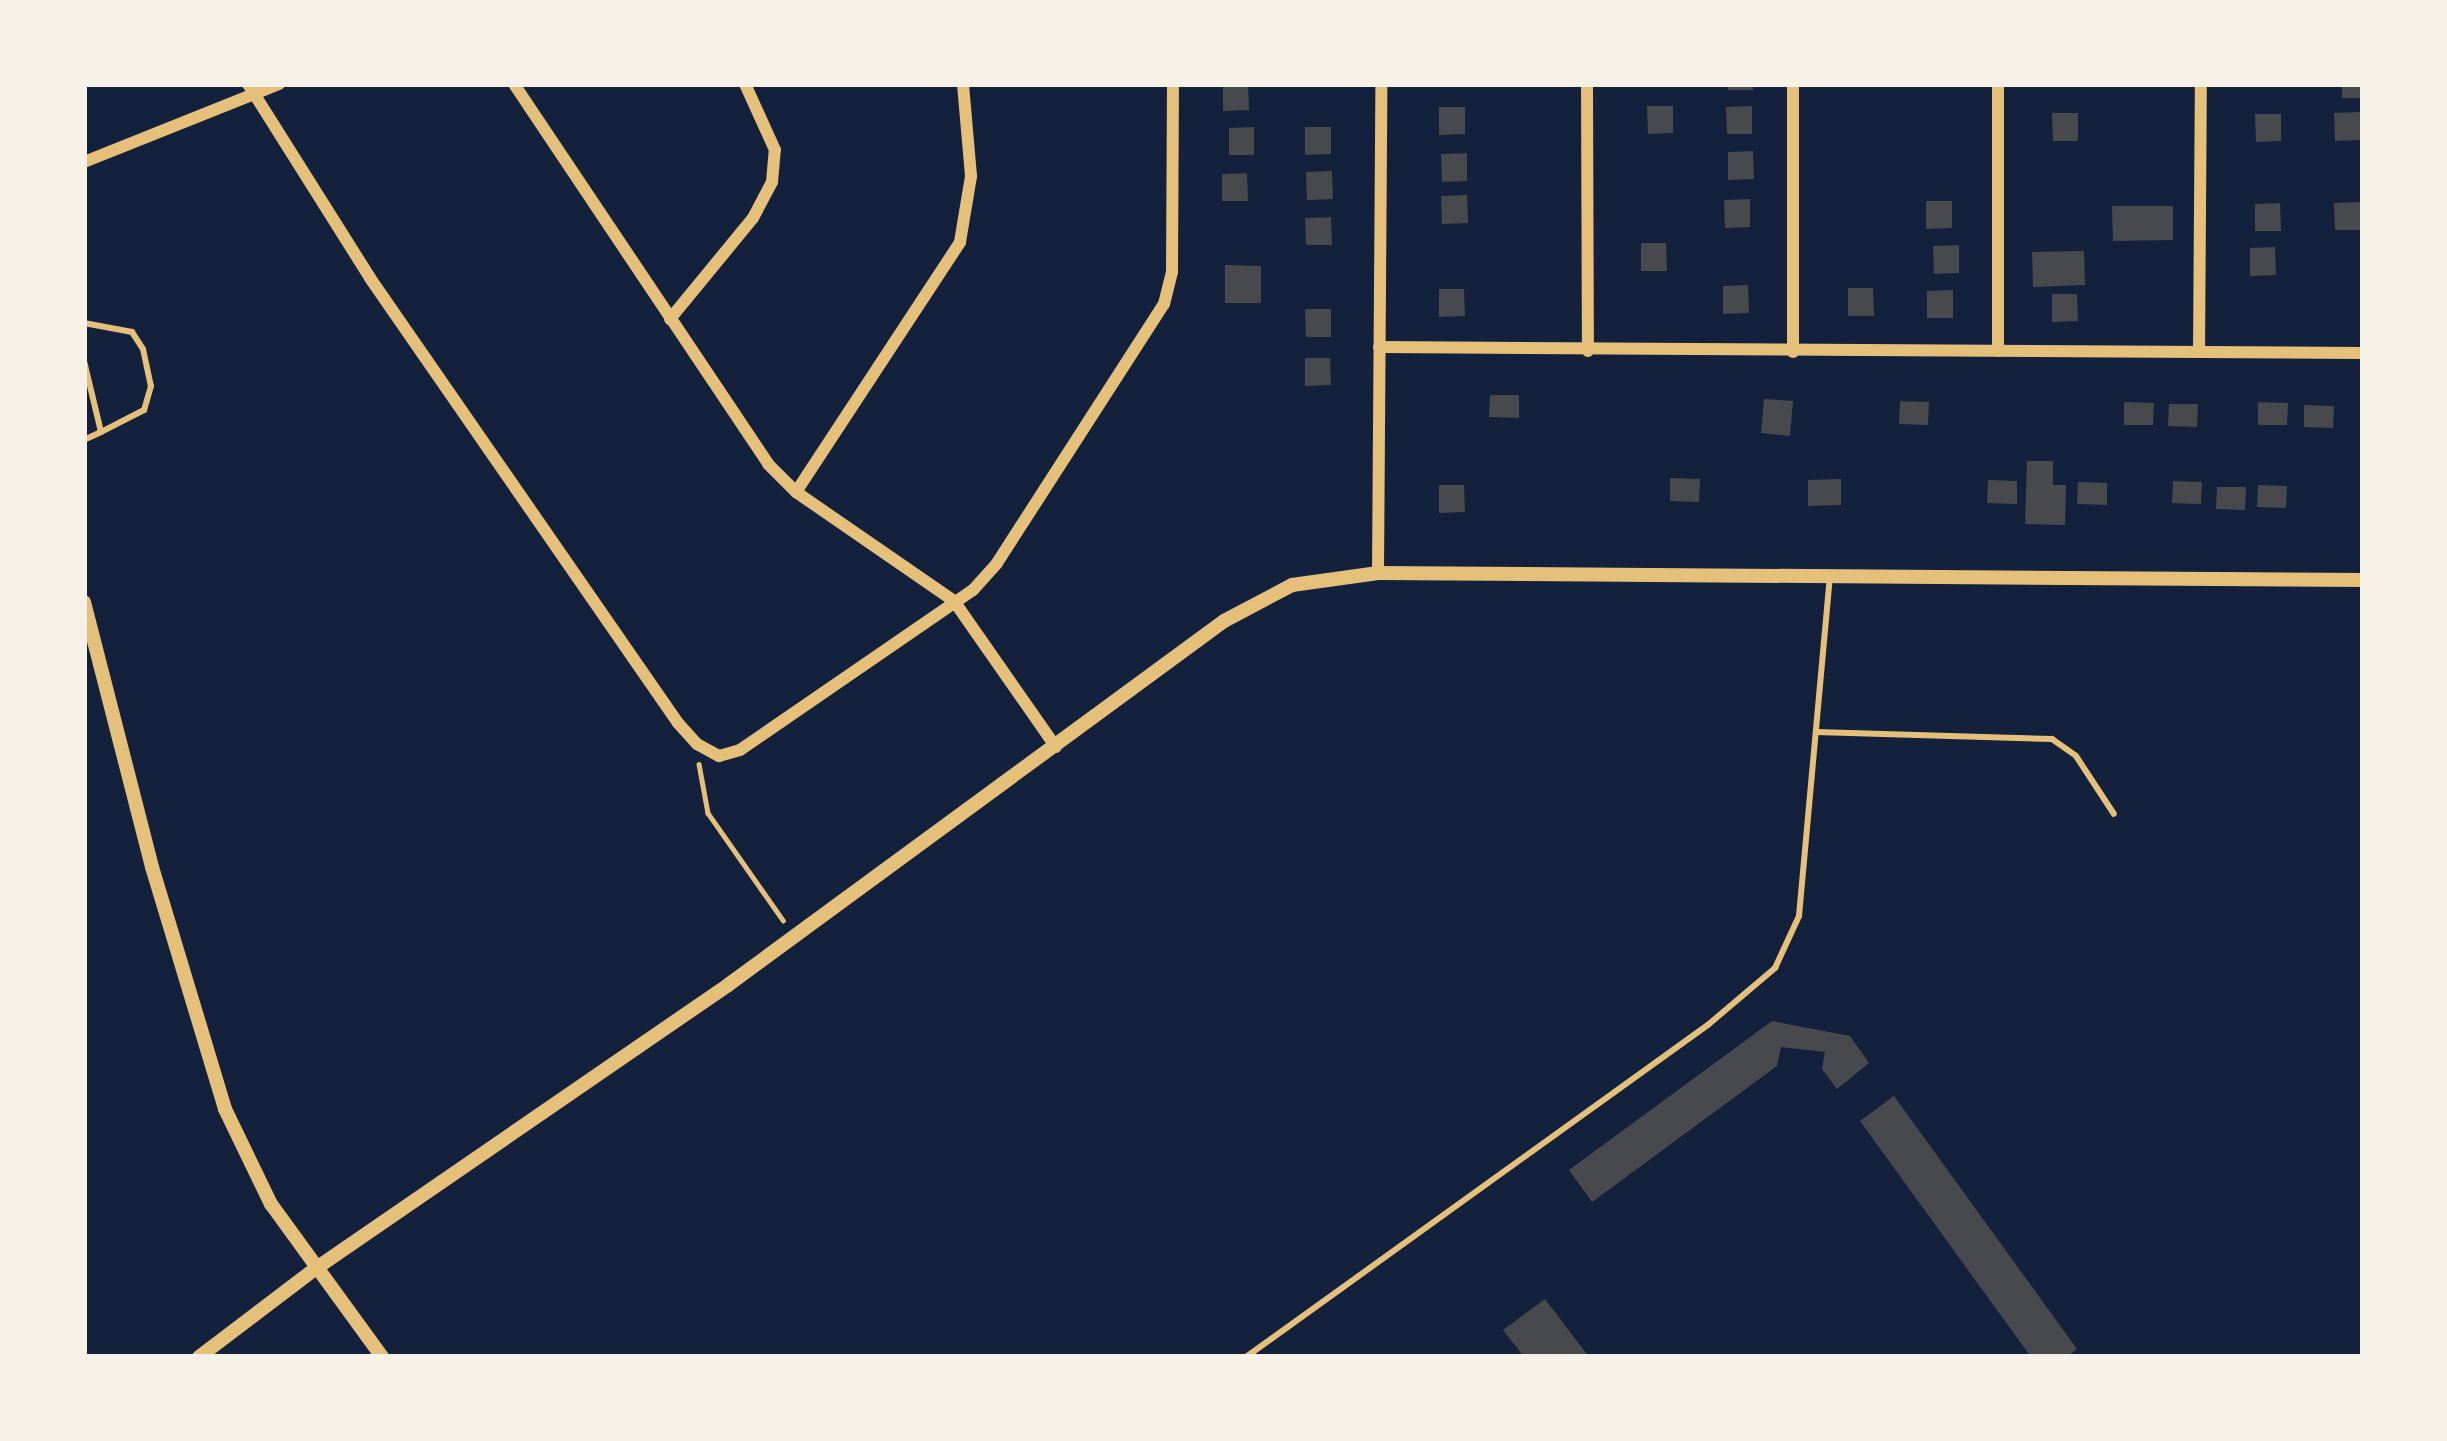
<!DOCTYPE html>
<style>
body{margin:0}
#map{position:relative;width:2447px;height:1441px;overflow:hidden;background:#14213d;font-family:"Sofia Sans Condensed",sans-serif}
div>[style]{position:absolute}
.building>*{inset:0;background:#48494c}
.path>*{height:4.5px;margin:-2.25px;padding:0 2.25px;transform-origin:2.25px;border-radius:2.25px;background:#e5c07b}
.service>*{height:6px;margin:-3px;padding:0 3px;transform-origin:3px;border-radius:3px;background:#e5c07b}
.minor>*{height:12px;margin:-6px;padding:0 6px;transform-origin:6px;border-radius:6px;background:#e5c07b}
.tertiary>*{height:14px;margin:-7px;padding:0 7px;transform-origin:7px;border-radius:7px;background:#e5c07b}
span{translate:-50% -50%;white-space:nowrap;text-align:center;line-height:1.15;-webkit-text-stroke:9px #f6f1e7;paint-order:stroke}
.frame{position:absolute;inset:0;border:87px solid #f6f1e7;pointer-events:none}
</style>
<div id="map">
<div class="building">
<div style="clip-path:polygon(1223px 84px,1248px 84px,1249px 110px,1223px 111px)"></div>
<div style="clip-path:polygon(1728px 84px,1753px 84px,1753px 90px,1728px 90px)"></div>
<div style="clip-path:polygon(2342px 84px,2363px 84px,2363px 98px,2342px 98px)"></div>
<div style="clip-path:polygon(1647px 106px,1673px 106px,1673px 133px,1648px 134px)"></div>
<div style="clip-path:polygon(1752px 106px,1752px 134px,1727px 134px,1726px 107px)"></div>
<div style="clip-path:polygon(1439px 107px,1465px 107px,1465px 134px,1439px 135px)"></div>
<div style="clip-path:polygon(2360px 112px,2361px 140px,2335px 141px,2334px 113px)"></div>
<div style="clip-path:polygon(2052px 113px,2078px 113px,2078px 141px,2053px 141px)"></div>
<div style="clip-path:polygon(2255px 114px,2281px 114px,2281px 141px,2256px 142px)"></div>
<div style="clip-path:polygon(1254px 127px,1254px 155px,1229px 155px,1229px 128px)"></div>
<div style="clip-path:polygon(1305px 127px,1331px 127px,1331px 154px,1305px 155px)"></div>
<div style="clip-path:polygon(1753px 151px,1754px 179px,1728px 180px,1728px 152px)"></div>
<div style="clip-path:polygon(1467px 153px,1467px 181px,1442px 182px,1441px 154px)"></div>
<div style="clip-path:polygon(1332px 171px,1333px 199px,1307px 200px,1306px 172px)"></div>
<div style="clip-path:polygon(1247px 173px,1248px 201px,1222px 201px,1222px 174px)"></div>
<div style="clip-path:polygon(1467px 195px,1468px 223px,1442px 224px,1441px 196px)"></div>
<div style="clip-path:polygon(1750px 199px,1750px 227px,1725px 228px,1724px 200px)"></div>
<div style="clip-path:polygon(1926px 201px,1952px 201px,1952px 228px,1926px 229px)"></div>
<div style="clip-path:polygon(2360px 202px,2361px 230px,2335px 230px,2334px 203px)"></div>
<div style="clip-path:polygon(2280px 203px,2281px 231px,2255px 231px,2255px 204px)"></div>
<div style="clip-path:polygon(2112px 206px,2173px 206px,2173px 240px,2113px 241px)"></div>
<div style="clip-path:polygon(1331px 217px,1332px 245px,1306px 245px,1305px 218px)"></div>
<div style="clip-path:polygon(1641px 243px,1666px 243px,1667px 271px,1641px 271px)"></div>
<div style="clip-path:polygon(1959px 245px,1959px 273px,1934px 274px,1933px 246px)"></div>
<div style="clip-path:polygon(2275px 247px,2276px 275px,2250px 276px,2250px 248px)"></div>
<div style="clip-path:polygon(2084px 251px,2085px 285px,2033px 287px,2032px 252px)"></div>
<div style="clip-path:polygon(1225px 265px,1261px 266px,1261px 303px,1225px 303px)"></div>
<div style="clip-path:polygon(1748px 285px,1749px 313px,1723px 314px,1723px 286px)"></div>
<div style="clip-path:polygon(1848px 288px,1873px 288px,1874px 316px,1848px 316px)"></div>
<div style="clip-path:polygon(1439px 289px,1464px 289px,1465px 316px,1439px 317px)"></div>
<div style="clip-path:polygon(1953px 290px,1953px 318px,1927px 318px,1927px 291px)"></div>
<div style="clip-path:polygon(2052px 294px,2077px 294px,2078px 321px,2052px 322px)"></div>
<div style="clip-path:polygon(1305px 309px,1331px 309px,1331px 337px,1306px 337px)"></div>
<div style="clip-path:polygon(1305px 358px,1330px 358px,1331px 385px,1305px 386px)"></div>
<div style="clip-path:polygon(1490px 395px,1519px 395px,1519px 418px,1489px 417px)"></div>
<div style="clip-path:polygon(1764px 399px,1793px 401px,1790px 436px,1761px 433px)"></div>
<div style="clip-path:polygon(1900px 401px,1929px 402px,1928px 425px,1899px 424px)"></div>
<div style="clip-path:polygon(2124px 402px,2154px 403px,2153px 425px,2124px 425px)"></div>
<div style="clip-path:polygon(2258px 402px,2288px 403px,2287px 425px,2258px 425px)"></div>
<div style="clip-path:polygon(2169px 404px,2198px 404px,2197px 427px,2168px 426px)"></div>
<div style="clip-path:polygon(2304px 405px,2334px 406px,2333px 428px,2304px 427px)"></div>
<div style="clip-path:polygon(2027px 461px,2053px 461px,2053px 485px,2066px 485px,2065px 525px,2025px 524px)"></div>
<div style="clip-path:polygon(1670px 478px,1700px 479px,1699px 502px,1670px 501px)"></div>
<div style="clip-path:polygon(1841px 479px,1841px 505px,1808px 506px,1808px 480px)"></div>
<div style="clip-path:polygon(1988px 480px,2017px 481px,2017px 504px,1987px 503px)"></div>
<div style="clip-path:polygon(2173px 481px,2202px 482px,2201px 504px,2172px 503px)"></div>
<div style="clip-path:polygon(2078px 482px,2107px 483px,2107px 505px,2077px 504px)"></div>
<div style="clip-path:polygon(1439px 485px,1464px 485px,1465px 512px,1439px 513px)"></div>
<div style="clip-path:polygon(2258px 485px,2287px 486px,2286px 508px,2257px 507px)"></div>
<div style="clip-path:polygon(2217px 487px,2246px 487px,2245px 510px,2216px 509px)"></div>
<div style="clip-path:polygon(1772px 1021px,1850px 1036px,1869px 1063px,1837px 1089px,1822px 1069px,1825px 1052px,1781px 1047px,1777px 1066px,1592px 1202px,1569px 1170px)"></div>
<div style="clip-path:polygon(1894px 1096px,2077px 1349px,2067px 1357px,2031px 1357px,1860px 1121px)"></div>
<div style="clip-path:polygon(1545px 1299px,1589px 1357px,1524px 1357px,1503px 1330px)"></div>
</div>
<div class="path">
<div style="left:699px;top:764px;width:50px;rotate:79.6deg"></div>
<div style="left:708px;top:813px;width:131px;rotate:55deg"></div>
</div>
<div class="service">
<div style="left:84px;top:323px;width:49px;rotate:10.6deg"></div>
<div style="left:132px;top:332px;width:20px;rotate:57deg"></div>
<div style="left:143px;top:349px;width:38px;rotate:78deg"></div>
<div style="left:151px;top:386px;width:25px;rotate:106deg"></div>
<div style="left:144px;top:410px;width:48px;rotate:152.9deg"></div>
<div style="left:84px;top:361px;width:73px;rotate:76.5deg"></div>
<div style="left:101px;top:432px;width:19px;rotate:155deg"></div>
<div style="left:1816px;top:732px;width:236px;rotate:1.7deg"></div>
<div style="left:2052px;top:739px;width:29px;rotate:35deg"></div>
<div style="left:2076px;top:756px;width:69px;rotate:56.8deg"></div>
<div style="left:1246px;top:1357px;width:570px;rotate:-35.72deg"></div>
<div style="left:1709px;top:1024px;width:87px;rotate:-40.3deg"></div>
<div style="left:1775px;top:968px;width:57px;rotate:-65.2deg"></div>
<div style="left:1799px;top:916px;width:339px;rotate:-84.8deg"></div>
</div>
<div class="minor">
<div style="left:248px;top:84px;width:229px;rotate:57.8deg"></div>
<div style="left:370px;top:278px;width:541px;rotate:55.31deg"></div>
<div style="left:678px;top:723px;width:28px;rotate:48deg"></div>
<div style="left:697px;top:744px;width:25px;rotate:29deg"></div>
<div style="left:719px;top:756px;width:22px;rotate:-16deg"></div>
<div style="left:740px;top:750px;width:283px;rotate:-34.5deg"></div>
<div style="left:973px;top:590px;width:36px;rotate:-48deg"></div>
<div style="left:997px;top:563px;width:308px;rotate:-57.2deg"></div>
<div style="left:1164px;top:304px;width:33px;rotate:-76deg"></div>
<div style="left:1172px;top:272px;width:188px;rotate:-89.7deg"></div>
<div style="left:514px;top:84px;width:457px;rotate:56.2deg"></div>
<div style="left:768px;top:464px;width:40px;rotate:45deg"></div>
<div style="left:796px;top:492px;width:192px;rotate:34.6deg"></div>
<div style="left:954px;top:601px;width:178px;rotate:55.1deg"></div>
<div style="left:1587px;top:84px;width:267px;rotate:89.8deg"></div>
<div style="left:1998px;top:84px;width:267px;rotate:90deg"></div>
<div style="left:84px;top:162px;width:210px;rotate:-21.8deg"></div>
<div style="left:670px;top:319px;width:131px;rotate:-50.6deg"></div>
<div style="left:753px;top:218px;width:41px;rotate:-62.2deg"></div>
<div style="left:772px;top:182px;width:32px;rotate:-85deg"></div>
<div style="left:775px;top:150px;width:72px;rotate:-114.4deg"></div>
<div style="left:1379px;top:347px;width:984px;rotate:0.35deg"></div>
<div style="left:1793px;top:352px;width:268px;rotate:-90deg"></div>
<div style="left:2199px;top:352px;width:268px;rotate:-89.6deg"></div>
<div style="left:796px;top:492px;width:299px;rotate:-56.7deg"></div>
<div style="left:960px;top:242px;width:67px;rotate:-80.5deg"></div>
<div style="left:971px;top:176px;width:92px;rotate:-95deg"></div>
<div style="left:1378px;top:573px;width:489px;rotate:-89.6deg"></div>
</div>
<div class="tertiary">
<div style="left:84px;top:602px;width:274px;rotate:75.6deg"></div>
<div style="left:152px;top:867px;width:253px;rotate:73.2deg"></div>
<div style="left:225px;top:1109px;width:106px;rotate:64.2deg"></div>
<div style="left:271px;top:1204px;width:189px;rotate:54deg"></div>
<div style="left:199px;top:1357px;width:146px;rotate:-37.2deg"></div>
<div style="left:315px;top:1269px;width:501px;rotate:-34.51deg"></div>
<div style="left:728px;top:985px;width:615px;rotate:-36.27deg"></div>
<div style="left:1224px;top:621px;width:77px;rotate:-27.9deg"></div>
<div style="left:1292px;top:585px;width:87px;rotate:-7.9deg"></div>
<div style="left:1378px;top:573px;width:985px;rotate:0.41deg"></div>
</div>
<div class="frame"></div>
</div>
